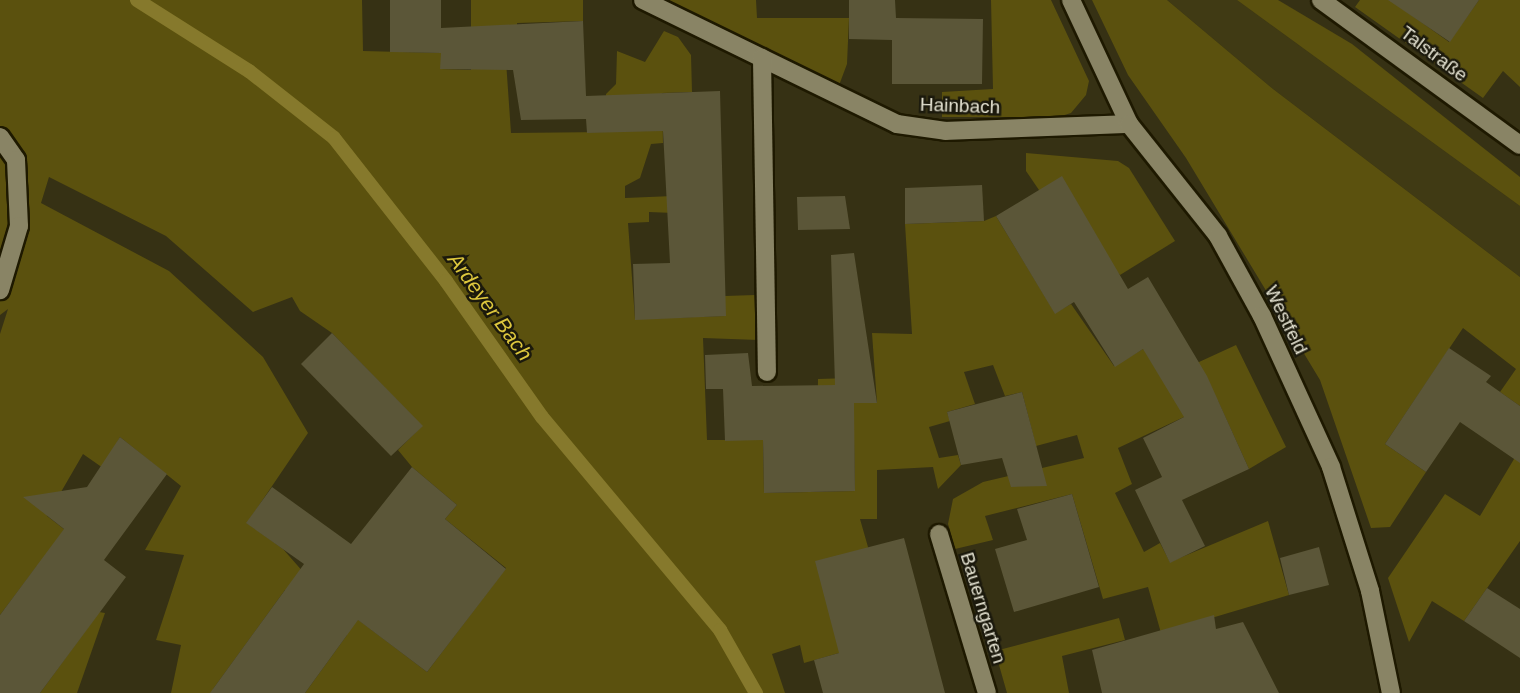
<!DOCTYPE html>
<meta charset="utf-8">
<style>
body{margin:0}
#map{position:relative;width:1520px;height:693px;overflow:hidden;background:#363114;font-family:Helvetica,sans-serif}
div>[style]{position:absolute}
.built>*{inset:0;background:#403a14}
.green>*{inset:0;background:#5b510e}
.stream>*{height:14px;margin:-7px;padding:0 7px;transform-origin:7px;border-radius:7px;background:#86792c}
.building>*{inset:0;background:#5b5638}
.roads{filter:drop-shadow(2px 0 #1e1900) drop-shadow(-2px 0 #1e1900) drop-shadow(0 2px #1e1900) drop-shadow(0 -2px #1e1900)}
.minor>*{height:18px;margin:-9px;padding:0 9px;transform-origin:9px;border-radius:9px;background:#898465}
span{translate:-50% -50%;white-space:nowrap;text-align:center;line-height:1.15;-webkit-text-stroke:5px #1b190c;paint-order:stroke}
.street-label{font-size:19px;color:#e3e1d0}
.water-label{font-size:21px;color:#ddc73d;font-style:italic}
</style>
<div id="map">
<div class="built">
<div style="clip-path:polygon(1167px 0,1237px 0,1520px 206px,1520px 277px,1273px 89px)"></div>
</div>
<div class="green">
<div style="clip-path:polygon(evenodd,0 0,362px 0,363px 51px,441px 53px,441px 69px,471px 70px,471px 0,583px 0,583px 21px,517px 23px,518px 58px,506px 61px,511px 133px,607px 132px,606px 94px,616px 84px,617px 51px,645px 62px,664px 31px,678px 37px,691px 55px,692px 92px,662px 93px,663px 143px,651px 144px,640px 178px,625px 186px,625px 198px,673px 196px,674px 213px,649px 212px,649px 222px,628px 223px,635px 319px,725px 316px,725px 296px,755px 295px,759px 340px,703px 338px,707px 440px,763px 440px,764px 493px,855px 491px,854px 439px,817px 439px,818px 379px,851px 378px,852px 403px,877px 403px,872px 333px,912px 334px,905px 224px,984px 221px,996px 216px,1055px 313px,1071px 304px,1114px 366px,1143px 349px,1199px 362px,1236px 345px,1286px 447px,1249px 469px,1218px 401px,1118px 448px,1132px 484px,1115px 493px,1144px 552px,1160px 543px,1170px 562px,1268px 521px,1289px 595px,1161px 633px,1148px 587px,1103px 599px,1072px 494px,985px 516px,993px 540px,955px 549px,948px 524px,953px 499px,983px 482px,1084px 458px,1077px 435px,1036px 446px,1022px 392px,1005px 396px,993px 365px,964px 372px,975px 404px,947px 412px,950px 421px,929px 427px,939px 458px,958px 455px,961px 465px,938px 489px,933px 467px,877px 470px,877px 519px,860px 519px,868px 547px,839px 653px,804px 663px,800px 645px,772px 654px,785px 693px,305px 693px,347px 635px,285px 590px,213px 689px,216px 693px,171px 693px,181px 645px,156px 640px,184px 555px,145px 550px,181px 486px,120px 437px,103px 468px,83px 454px,61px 492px,43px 495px,47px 516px,91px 550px,37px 566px,0 615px,0 334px,8px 309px,0 315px,0 0,49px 177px,166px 236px,253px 312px,292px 297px,300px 311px,332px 333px,422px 426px,398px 450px,412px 467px,457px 505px,445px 519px,506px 568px,427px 672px,319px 590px,283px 549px,247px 523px,308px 433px,263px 357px,169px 271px,41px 203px,49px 177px)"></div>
<div style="clip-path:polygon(665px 0,756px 0,757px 18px,849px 18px,847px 64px,838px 88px)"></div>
<div style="clip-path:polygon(991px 0,1051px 0,1089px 81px,1086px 95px,1071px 113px,1058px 117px,942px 117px,942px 92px,993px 89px)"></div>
<div style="clip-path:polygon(1092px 0,1167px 0,1273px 89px,1520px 277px,1520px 406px,1500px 392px,1516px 369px,1463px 328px,1385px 444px,1426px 472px,1390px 527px,1371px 528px,1320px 380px,1186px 158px,1128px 75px)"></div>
<div style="clip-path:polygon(1237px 0,1278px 0,1352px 44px,1520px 177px,1520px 206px)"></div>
<div style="clip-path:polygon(1360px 0,1390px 0,1449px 42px,1479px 0,1520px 0,1520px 87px,1503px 71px,1483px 98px,1355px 7px)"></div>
<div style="clip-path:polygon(1026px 153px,1118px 161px,1129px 168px,1175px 241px,1120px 275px,1039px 190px,1026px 171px)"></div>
<div style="clip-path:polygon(1520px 449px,1520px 541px,1464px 621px,1432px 601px,1409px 642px,1388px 578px,1445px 494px,1480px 516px)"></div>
<div style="clip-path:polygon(99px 612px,105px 613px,77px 693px,40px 693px)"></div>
<div style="clip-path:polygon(1119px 618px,1125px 640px,1062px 656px,1069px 693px,1007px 693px,995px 651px)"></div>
</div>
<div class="stream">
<div style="left:137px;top:0;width:133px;rotate:32.4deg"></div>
<div style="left:249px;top:71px;width:108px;rotate:38.2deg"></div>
<div style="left:334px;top:138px;width:182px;rotate:51.9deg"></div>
<div style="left:446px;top:281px;width:166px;rotate:54.8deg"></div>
<div style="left:542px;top:417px;width:278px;rotate:50.1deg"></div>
<div style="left:720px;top:630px;width:73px;rotate:60.3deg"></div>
</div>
<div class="building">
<div style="clip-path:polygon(390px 0,441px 0,441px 51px,441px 28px,583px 21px,586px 96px,720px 91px,726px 316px,635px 320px,633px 264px,670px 263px,663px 131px,587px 133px,586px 119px,521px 120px,513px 70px,440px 69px,441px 53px,390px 52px)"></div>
<div style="clip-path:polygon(849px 0,895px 0,896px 18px,983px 19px,982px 84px,892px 84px,892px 40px,849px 39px)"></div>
<div style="clip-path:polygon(1388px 0,1479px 0,1450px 42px)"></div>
<div style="clip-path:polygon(1062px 176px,1128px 289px,1148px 277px,1207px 376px,1249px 469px,1182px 500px,1205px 546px,1170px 563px,1135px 490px,1162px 477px,1143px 438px,1184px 417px,1143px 349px,1115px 367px,1074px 302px,1055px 314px,996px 216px)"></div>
<div style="clip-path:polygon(982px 185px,984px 221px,905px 224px,905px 188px)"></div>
<div style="clip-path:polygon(845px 196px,850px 229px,798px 230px,797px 197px)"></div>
<div style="clip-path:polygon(854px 253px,877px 403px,854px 403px,855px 491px,764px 493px,763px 440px,725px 441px,723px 389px,706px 389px,705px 355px,748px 353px,752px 386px,835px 385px,831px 255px)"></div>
<div style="clip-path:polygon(332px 333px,423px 426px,391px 456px,301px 364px)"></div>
<div style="clip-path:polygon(1449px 348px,1491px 376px,1486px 382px,1520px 406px,1520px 463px,1460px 422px,1426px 472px,1385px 444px)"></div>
<div style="clip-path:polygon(1022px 392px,1047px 486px,1011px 487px,1002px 458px,961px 465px,947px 412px)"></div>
<div style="clip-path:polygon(120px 437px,167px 474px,104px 560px,126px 577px,40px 693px,0 693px,0 615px,64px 529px,23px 497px,87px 487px)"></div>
<div style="clip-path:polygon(412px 467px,457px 505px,445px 519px,506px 569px,427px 672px,358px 620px,305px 693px,210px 693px,304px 564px,246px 523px,272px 487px,351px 544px)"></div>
<div style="clip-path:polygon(1072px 494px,1099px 587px,1014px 612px,995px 549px,1027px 540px,1017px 509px)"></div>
<div style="clip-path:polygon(904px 538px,945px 693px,823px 693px,814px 660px,839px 653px,815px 561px)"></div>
<div style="clip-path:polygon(1319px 547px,1329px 585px,1289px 595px,1280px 558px)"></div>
<div style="clip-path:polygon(1487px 588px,1520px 609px,1520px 658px,1464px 621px)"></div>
<div style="clip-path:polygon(1214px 615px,1216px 629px,1243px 622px,1279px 693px,1102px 693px,1092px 650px)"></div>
</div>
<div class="roads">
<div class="minor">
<div style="left:643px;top:0;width:283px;rotate:26deg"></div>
<div style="left:897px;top:124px;width:49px;rotate:8.1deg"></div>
<div style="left:946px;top:131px;width:183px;rotate:-2.2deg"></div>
<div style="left:1071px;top:0;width:137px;rotate:64.9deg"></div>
<div style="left:1129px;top:124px;width:143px;rotate:51.5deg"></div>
<div style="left:1218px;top:236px;width:91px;rotate:61.2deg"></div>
<div style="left:1262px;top:316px;width:166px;rotate:65.4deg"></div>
<div style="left:1331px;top:467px;width:130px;rotate:72.5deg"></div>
<div style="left:1370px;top:591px;width:104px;rotate:78.4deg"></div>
<div style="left:1321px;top:0;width:246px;rotate:36.1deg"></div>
<div style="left:762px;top:58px;width:314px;rotate:89.1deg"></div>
<div style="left:0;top:137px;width:28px;rotate:55deg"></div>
<div style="left:16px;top:160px;width:66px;rotate:87.4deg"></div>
<div style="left:19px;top:226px;width:67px;rotate:106.5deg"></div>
<div style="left:939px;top:534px;width:166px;rotate:73.2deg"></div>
</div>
</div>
<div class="street-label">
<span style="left:1434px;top:54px;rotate:37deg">Talstraße</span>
<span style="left:960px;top:106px;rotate:2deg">Hainbach</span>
<span style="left:1286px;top:320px;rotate:64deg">Westfeld</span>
<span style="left:983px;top:608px;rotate:73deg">Bauerngarten</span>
</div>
<div class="water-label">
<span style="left:490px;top:307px;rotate:54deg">Ardeyer Bach</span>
</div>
</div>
